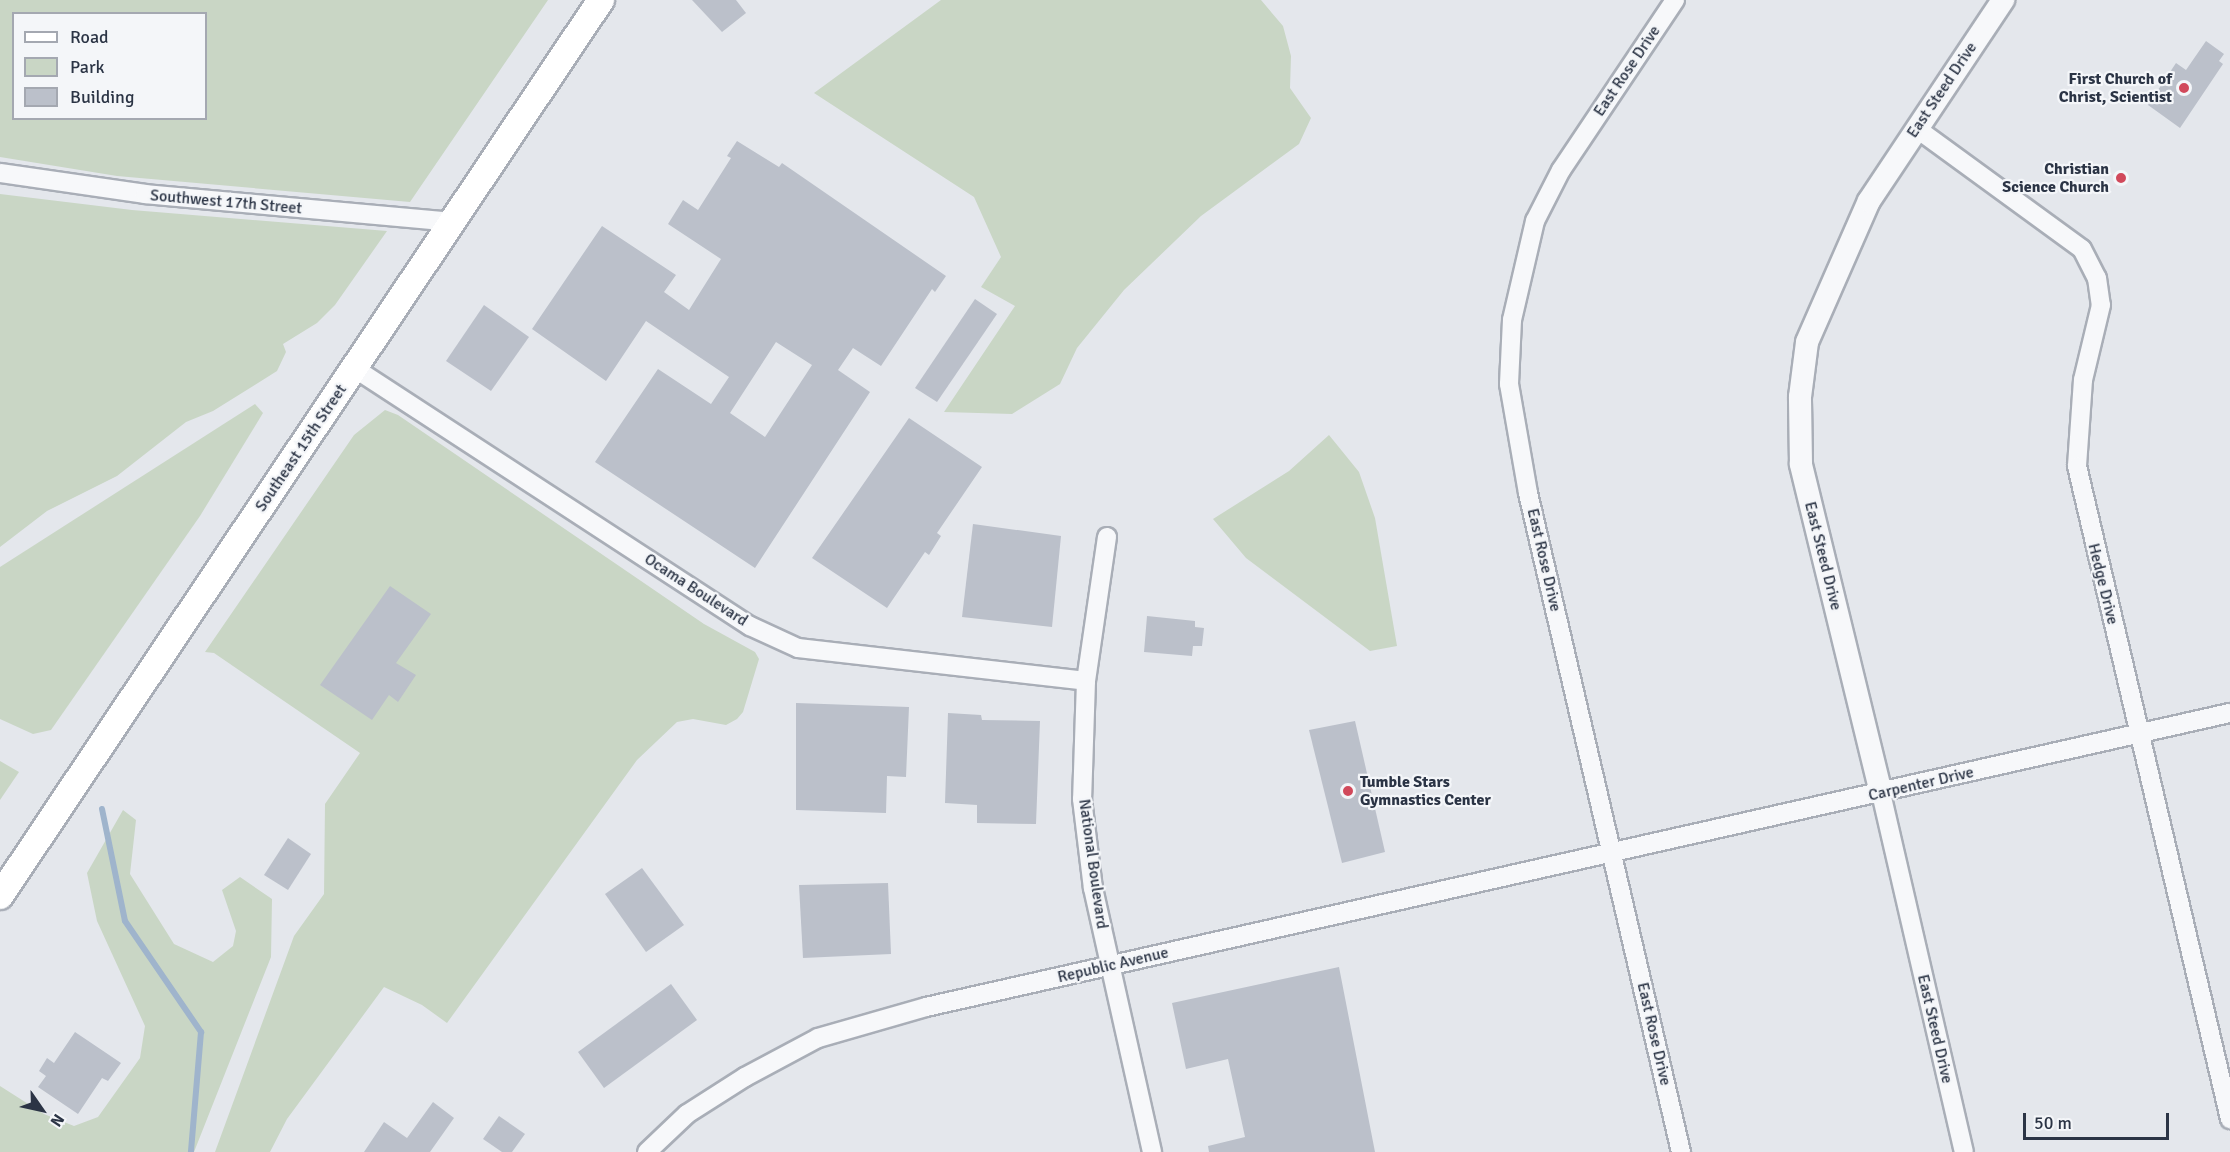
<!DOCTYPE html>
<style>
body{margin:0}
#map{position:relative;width:2230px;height:1152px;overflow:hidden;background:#e4e7ec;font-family:Signika,sans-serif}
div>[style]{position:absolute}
.green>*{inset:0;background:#c9d6c5}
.stream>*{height:6px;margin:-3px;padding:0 3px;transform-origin:3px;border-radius:3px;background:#9fb4cc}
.building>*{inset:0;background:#bbc0ca}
.roads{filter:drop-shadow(2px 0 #a9aeb7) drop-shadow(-2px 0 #a9aeb7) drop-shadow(0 2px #a9aeb7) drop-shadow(0 -2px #a9aeb7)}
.minor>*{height:18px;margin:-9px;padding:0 9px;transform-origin:9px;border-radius:9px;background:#f7f8fa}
.tertiary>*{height:22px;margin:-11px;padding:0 11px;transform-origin:11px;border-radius:11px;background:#f7f8fa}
.secondary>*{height:26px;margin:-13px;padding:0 13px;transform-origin:13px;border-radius:13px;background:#fff}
.dots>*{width:16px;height:16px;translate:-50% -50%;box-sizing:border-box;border:3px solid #f4f6f9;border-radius:50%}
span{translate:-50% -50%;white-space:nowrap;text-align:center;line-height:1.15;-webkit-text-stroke:4.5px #f4f6f9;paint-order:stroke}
.street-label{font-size:16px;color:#2b3445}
.poi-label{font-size:16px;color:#2b3445;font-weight:700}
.right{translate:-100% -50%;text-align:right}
.left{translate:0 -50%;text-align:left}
.legend{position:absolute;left:12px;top:12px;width:195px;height:108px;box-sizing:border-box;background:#f4f6f9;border:2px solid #a4a8b1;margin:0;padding:8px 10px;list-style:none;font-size:18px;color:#2b3445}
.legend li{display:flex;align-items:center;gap:12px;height:30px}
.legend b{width:30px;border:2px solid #a4a8b1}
.north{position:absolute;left:12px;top:1080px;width:60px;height:60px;-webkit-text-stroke:4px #f4f6f9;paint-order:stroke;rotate:124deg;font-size:16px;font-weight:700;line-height:24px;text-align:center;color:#2b3445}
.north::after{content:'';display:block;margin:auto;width:21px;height:27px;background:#2b3445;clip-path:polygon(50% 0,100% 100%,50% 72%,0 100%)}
.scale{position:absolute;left:2023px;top:1113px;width:146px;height:27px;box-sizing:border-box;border:3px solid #2b3445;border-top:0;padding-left:8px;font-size:18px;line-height:21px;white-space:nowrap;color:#2b3445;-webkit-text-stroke:4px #f4f6f9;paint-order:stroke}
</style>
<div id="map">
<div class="green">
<div style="clip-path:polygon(evenodd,0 0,548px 0,410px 202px,117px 176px,0 157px,0 0,14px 14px,206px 14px,206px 118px,14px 118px,14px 14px)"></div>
<div style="clip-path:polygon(941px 0,1261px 0,1283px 26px,1291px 56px,1290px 88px,1311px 118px,1299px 144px,1201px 216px,1124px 290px,1077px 348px,1060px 384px,1012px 414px,944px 412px,1015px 306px,981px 287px,1001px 257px,974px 197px,814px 93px)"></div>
<div style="clip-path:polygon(0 194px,132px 210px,387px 231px,335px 305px,317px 323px,283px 344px,286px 352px,277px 371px,213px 411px,186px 422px,117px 476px,47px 511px,0 547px)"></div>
<div style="clip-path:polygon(255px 404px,263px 413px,200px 516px,51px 730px,33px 734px,0 719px,0 567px)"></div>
<div style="clip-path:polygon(385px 410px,398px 415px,704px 624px,755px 652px,759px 659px,743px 712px,737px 719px,726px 725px,693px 719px,677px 722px,637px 760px,447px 1023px,422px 1005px,384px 987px,287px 1119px,270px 1152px,215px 1152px,294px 936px,324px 894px,325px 804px,360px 753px,214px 653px,205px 652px,354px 435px)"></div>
<div style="clip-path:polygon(1329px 435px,1359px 472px,1375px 518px,1397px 646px,1370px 651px,1246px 558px,1213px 519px,1289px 471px)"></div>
<div style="clip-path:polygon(0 761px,19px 772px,0 800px)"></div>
<div style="clip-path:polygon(123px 810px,136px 820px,130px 874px,174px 944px,213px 962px,233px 946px,236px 931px,222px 890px,240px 877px,272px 899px,271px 957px,194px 1152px,0 1152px,0 1086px,44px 1114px,74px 1126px,98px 1117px,140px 1058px,145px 1026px,97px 921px,87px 873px)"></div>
</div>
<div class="stream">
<div style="left:102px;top:809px;width:114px;rotate:78.4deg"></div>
<div style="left:125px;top:921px;width:135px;rotate:55.6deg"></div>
<div style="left:201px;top:1032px;width:120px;rotate:94.8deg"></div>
</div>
<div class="building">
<div style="clip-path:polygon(692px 0,736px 0,746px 13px,722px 32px)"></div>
<div style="clip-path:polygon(2206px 41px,2224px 54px,2219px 61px,2223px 64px,2180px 128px,2148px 105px,2176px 63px,2186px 70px)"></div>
<div style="clip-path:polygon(evenodd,737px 141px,779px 167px,782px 163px,946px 276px,935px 292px,932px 289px,881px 366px,853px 348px,838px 370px,870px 392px,755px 568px,595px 462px,658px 369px,711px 404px,729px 377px,646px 321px,606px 381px,532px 329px,602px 226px,676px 275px,664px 292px,689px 310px,721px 259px,668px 224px,683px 200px,698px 210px,731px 158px,727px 156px,737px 141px,776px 342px,812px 365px,765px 437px,730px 413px,776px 342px)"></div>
<div style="clip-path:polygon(975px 299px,997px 314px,937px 402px,915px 388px)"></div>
<div style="clip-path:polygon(484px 305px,529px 337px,491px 391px,446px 361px)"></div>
<div style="clip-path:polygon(909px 418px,982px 467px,937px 533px,941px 536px,929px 555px,925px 552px,887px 608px,812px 558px)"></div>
<div style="clip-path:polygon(973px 524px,1061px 536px,1052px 627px,962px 617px)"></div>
<div style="clip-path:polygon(390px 586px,431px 614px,396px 663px,416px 675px,398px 702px,389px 695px,372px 720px,320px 685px)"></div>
<div style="clip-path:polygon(1147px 616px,1195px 621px,1195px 627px,1204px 628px,1202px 646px,1193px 646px,1192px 656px,1144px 652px)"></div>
<div style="clip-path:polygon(796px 703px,909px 707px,906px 777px,887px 776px,886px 813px,796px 810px)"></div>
<div style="clip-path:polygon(948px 713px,981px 715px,982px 720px,1040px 721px,1036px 824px,977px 823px,977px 805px,945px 803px)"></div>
<div style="clip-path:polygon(1355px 721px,1385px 852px,1342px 863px,1309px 730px)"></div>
<div style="clip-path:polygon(288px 838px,311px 854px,288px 890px,264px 875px)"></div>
<div style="clip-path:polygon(642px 868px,684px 925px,646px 952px,605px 894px)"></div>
<div style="clip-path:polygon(888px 883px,891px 954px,803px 958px,799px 885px)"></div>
<div style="clip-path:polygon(1339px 967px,1375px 1152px,1209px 1152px,1208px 1146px,1245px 1137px,1228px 1059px,1186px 1069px,1172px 1003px)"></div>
<div style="clip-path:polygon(671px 984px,697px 1020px,604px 1088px,578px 1052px)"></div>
<div style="clip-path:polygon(75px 1032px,121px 1063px,108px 1081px,102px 1078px,78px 1114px,38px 1087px,46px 1076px,39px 1071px,47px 1058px,54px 1063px)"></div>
<div style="clip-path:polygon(433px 1102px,454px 1118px,430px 1152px,364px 1152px,384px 1122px,407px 1138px)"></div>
<div style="clip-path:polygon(499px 1116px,525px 1134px,512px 1152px,502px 1152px,483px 1139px)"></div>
</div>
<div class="roads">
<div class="minor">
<div style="left:1675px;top:0;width:205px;rotate:123.8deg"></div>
<div style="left:1561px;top:170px;width:57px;rotate:117deg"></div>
<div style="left:1535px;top:221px;width:102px;rotate:103.1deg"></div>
<div style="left:1512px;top:320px;width:64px;rotate:92.7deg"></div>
<div style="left:1509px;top:384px;width:111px;rotate:80.1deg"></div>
<div style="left:1528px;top:493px;width:677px;rotate:76.93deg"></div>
<div style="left:1916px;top:128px;width:205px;rotate:36.1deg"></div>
<div style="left:2082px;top:249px;width:33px;rotate:63deg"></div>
<div style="left:2097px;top:278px;width:27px;rotate:82deg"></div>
<div style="left:2101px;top:305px;width:77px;rotate:103.5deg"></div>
<div style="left:2083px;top:380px;width:86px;rotate:94deg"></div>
<div style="left:2077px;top:466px;width:671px;rotate:76.81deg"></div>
<div style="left:0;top:173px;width:147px;rotate:8.2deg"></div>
<div style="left:145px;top:194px;width:309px;rotate:5.2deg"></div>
<div style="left:354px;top:368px;width:473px;rotate:33.1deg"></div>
<div style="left:750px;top:626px;width:53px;rotate:24.6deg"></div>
<div style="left:798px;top:648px;width:290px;rotate:6.5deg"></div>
<div style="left:1107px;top:537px;width:146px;rotate:98.3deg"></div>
<div style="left:1086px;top:681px;width:118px;rotate:91.9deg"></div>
<div style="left:1082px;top:799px;width:90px;rotate:83deg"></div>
<div style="left:1093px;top:888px;width:271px;rotate:77.4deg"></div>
<div style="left:1881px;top:793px;width:368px;rotate:77deg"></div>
<div style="left:647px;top:1152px;width:55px;rotate:-43.5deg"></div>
<div style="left:687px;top:1114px;width:69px;rotate:-32.5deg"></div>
<div style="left:745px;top:1077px;width:83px;rotate:-28.1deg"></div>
<div style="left:818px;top:1038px;width:112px;rotate:-16deg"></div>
<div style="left:926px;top:1007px;width:1337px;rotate:-12.71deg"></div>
</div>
<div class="tertiary">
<div style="left:1881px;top:793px;width:339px;rotate:-103.7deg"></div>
<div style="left:1801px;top:464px;width:67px;rotate:-90.9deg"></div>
<div style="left:1800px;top:397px;width:55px;rotate:-82.7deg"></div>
<div style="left:1807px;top:342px;width:154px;rotate:-66.3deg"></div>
<div style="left:1869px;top:201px;width:242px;rotate:-56.3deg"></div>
</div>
<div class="secondary">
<div style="left:0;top:896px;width:1079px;rotate:-56.15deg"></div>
</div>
</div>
<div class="dots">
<div style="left:2184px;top:88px;background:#d1495b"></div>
<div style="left:2121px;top:178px;background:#d1495b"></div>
<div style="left:1348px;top:791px;background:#d1495b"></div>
</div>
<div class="street-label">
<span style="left:1627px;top:71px;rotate:-56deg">East Rose Drive</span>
<span style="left:1942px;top:90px;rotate:-56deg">East Steed Drive</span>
<span style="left:226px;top:202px;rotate:5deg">Southwest 17th Street</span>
<span style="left:301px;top:448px;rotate:-56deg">Southeast 15th Street</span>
<span style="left:1823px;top:556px;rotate:76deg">East Steed Drive</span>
<span style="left:1544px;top:560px;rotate:77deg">East Rose Drive</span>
<span style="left:2103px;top:584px;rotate:76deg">Hedge Drive</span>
<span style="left:696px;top:590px;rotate:33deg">Ocama Boulevard</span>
<span style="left:1921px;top:784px;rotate:-13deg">Carpenter Drive</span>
<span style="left:1093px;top:864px;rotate:82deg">National Boulevard</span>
<span style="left:1113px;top:965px;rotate:-13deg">Republic Avenue</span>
<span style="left:1935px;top:1029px;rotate:77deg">East Steed Drive</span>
<span style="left:1654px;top:1034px;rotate:77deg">East Rose Drive</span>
</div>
<div class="poi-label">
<span class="right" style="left:2172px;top:88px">First Church of<br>Christ, Scientist</span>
<span class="right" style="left:2109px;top:178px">Christian<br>Science Church</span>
<span class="left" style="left:1360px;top:791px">Tumble Stars<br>Gymnastics Center</span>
</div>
<ul class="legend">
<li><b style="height:8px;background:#fff"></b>Road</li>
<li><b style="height:16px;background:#c9d6c5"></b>Park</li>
<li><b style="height:16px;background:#bbc0ca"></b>Building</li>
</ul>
<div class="north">N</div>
<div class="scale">50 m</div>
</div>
